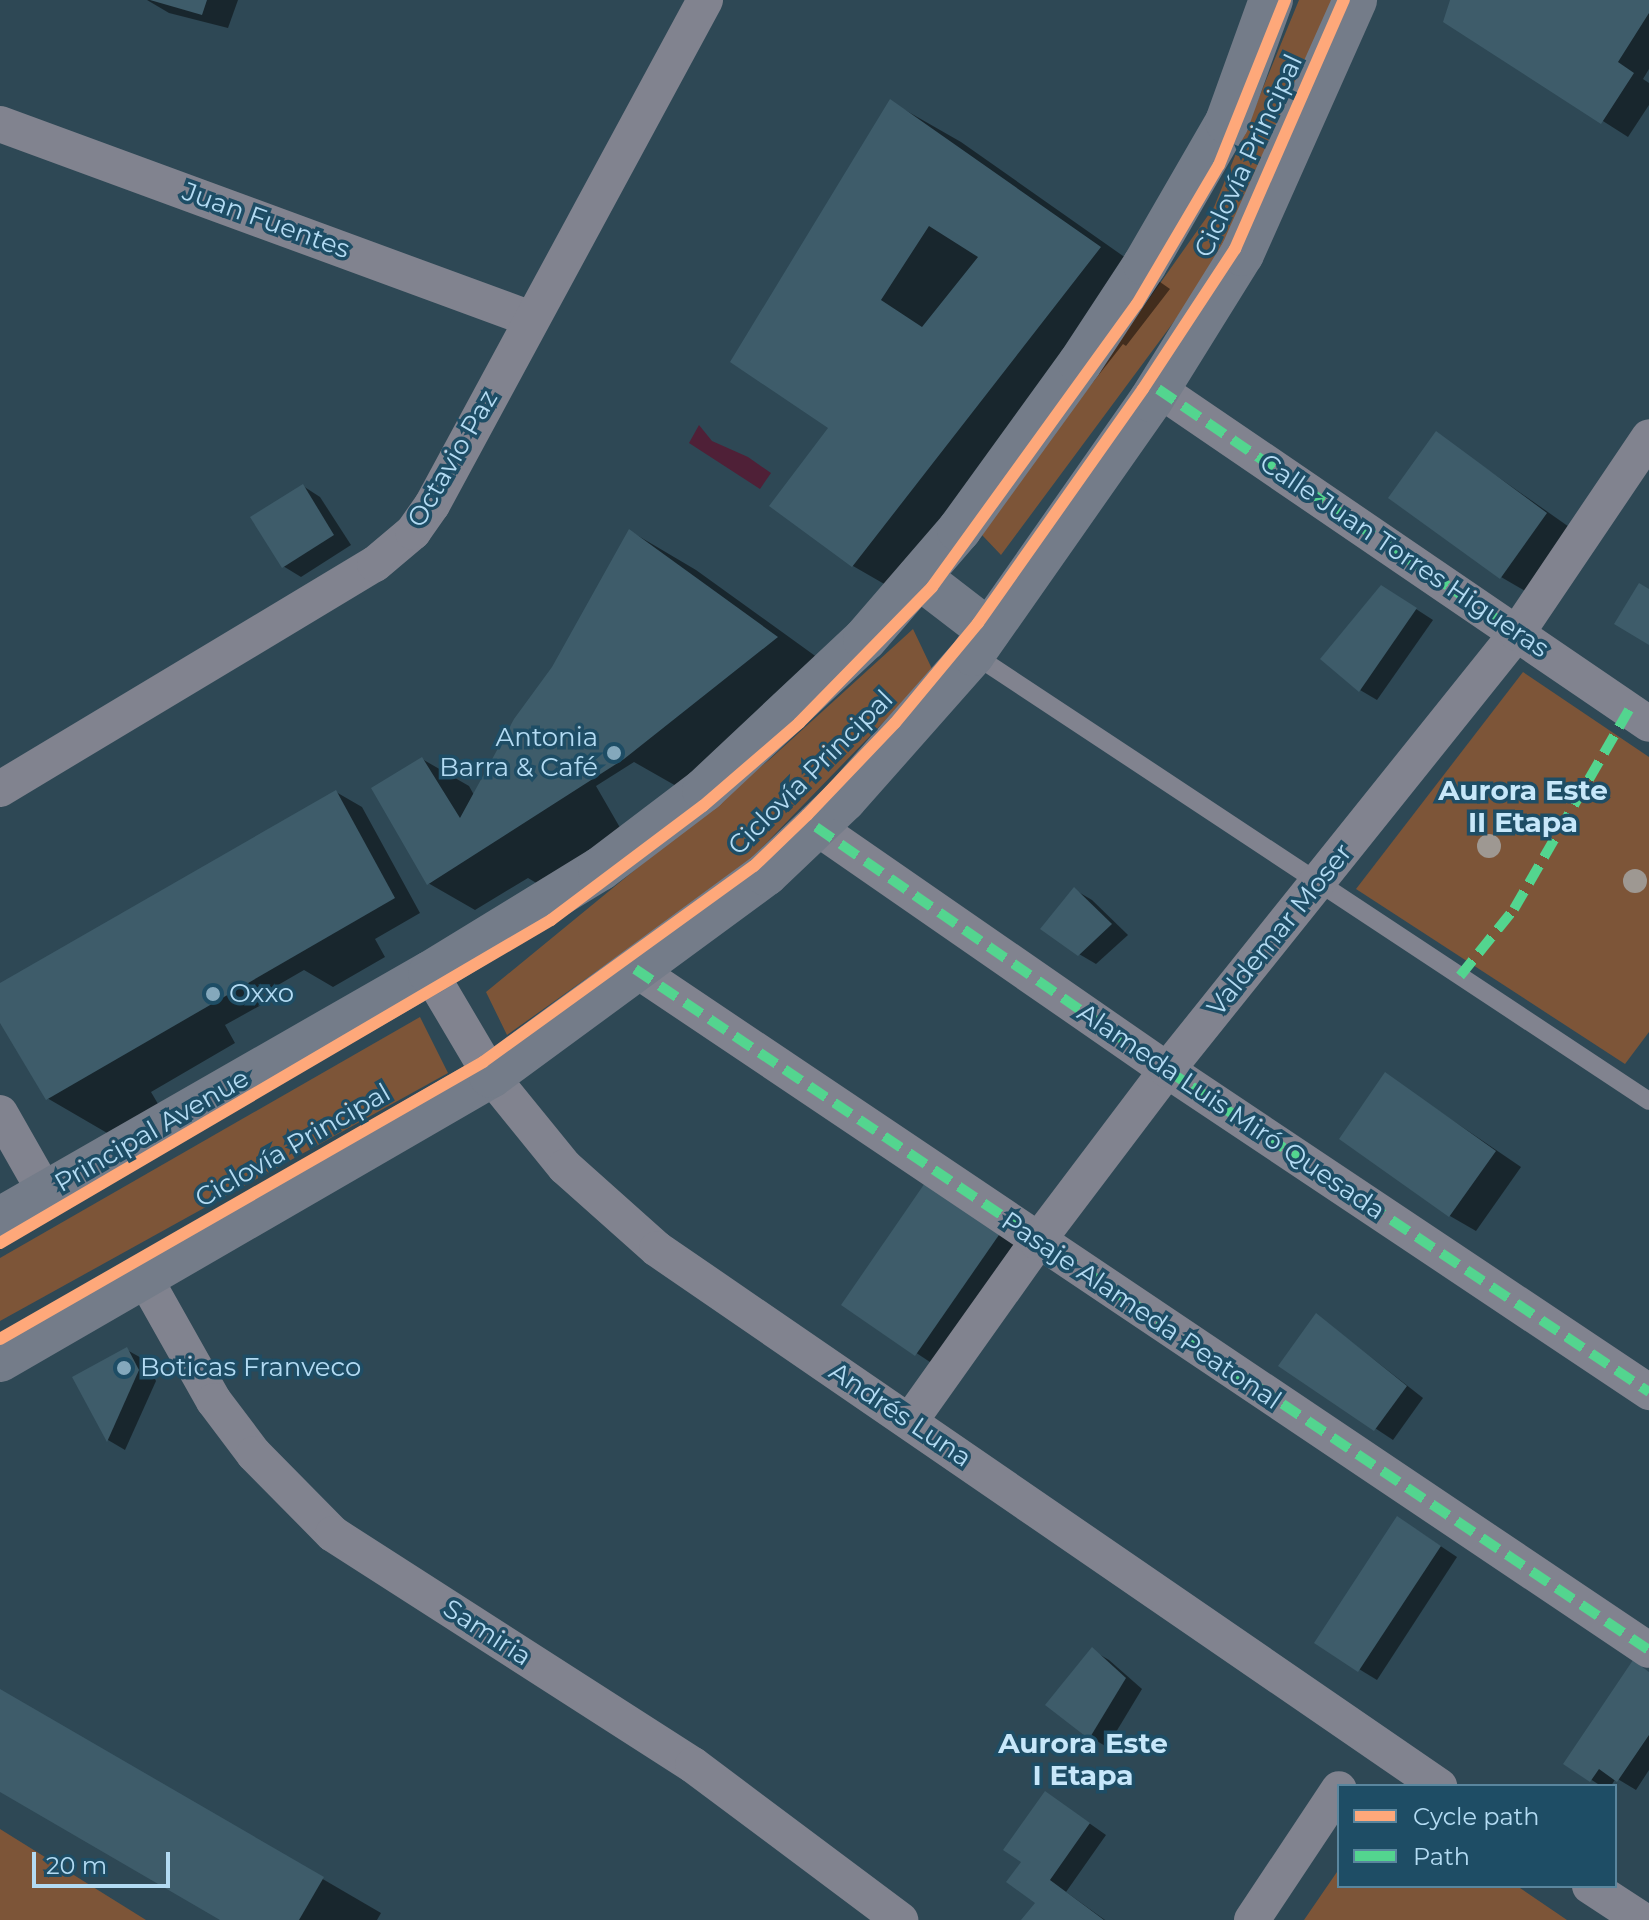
<!DOCTYPE html>
<meta charset="utf-8">
<style>
body{margin:0}
#map{position:relative;width:1649px;height:1920px;overflow:hidden;background:#2e4855;font-family:Montserrat,sans-serif}
div>[style]{position:absolute}
.green>*{inset:0;background:#7d5538}
.water>*{inset:0;background:#4f2037}
.shadow>*{inset:0;background:#0007}
.building>*{inset:0;background:#3e5c6a}
.lane>*{height:18px;margin:-9px;padding:0 9px;transform-origin:9px;border-radius:9px;background:#81838f}
.street>*{height:36px;margin:-18px;padding:0 18px;transform-origin:18px;border-radius:18px;background:#81838f}
.secondary>*{height:44px;margin:-22px;padding:0 22px;transform-origin:22px;border-radius:22px;background:#747c89}
.quiet>*{height:10px;margin-top:-5px;transform-origin:0;background:repeating-linear-gradient(90deg,#53d58f 0 20px,transparent 0 30px)}
.cycleway>*{height:12px;margin:-6px;padding:0 6px;transform-origin:6px;border-radius:6px;background:#fea87a}
.trees>*{width:24px;height:24px;margin:-12px;border-radius:50%;background:#9e9892}
.dots>*{width:22px;height:22px;translate:-50% -50%;box-sizing:border-box;border:4px solid #1e4d65;border-radius:50%}
span{translate:-50% -50%;white-space:nowrap;text-align:center;line-height:1.15;-webkit-text-stroke:7px #1e4d65;paint-order:stroke}
.street-label{font-size:26px;color:#b3dbf3}
.poi-label{font-size:26px;color:#b3dbf3}
.right{translate:-100% -50%;text-align:right}
.left{translate:0 -50%;text-align:left}
.neighbourhood-label{font-size:28px;color:#c7e7fa;font-weight:700}
.legend{position:absolute;left:1337px;top:1784px;width:280px;height:104px;box-sizing:border-box;background:#1e4d65;border:2px solid #5a869e;margin:0;padding:10px 14px;list-style:none;font-size:24px;color:#b3dbf3}
.legend li{display:flex;align-items:center;gap:16px;height:40px}
.legend b{width:40px;border:2px solid #5a869e}
.scale{position:absolute;left:32px;top:1852px;width:138px;height:36px;box-sizing:border-box;border:4px solid #b3dbf3;border-top:0;padding-left:10px;font-size:24px;line-height:28px;white-space:nowrap;color:#b3dbf3;-webkit-text-stroke:6px #1e4d65;paint-order:stroke}
</style>
<div id="map">
<div class="green">
<div style="clip-path:polygon(1299px 0,1337px 0,1230px 246px,1001px 555px,982px 535px,1214px 207px)"></div>
<div style="clip-path:polygon(913px 629px,933px 671px,743px 867px,507px 1035px,486px 992px,769px 760px)"></div>
<div style="clip-path:polygon(1523px 672px,1649px 757px,1649px 1032px,1625px 1064px,1356px 889px)"></div>
<div style="clip-path:polygon(420px 1017px,448px 1073px,0 1321px,0 1258px)"></div>
<div style="clip-path:polygon(0 1829px,146px 1920px,0 1920px)"></div>
<div style="clip-path:polygon(1339px 1869px,1339px 1886px,1517px 1886px,1567px 1920px,1304px 1920px)"></div>
</div>
<div class="water">
<div style="clip-path:polygon(699px 425px,712px 441px,748px 457px,771px 473px,760px 489px,689px 443px)"></div>
</div>
<div class="shadow">
<div style="clip-path:polygon(147px 0,238px 0,228px 28px,169px 13px)"></div>
<div style="clip-path:polygon(1452px 0,1649px 0,1649px 69px,1643px 79px,1649px 83px,1649px 105px,1628px 137px,1446px 21px)"></div>
<div style="clip-path:polygon(891px 102px,961px 142px,1170px 289px,1126px 346px,1123px 344px,919px 604px,853px 566px,831px 427px)"></div>
<div style="clip-path:polygon(1437px 434px,1572px 529px,1527px 592px,1501px 577px)"></div>
<div style="clip-path:polygon(303px 486px,320px 497px,351px 545px,301px 577px,283px 566px)"></div>
<div style="clip-path:polygon(630px 531px,696px 570px,843px 676px,692px 795px,634px 762px,596px 786px,626px 838px,548px 890px,528px 878px,475px 910px,428px 883px,422px 759px,469px 786px,474px 795px,553px 669px)"></div>
<div style="clip-path:polygon(1399px 598px,1433px 620px,1377px 700px,1360px 690px)"></div>
<div style="clip-path:polygon(336px 792px,362px 807px,420px 913px,375px 939px,385px 957px,333px 987px,304px 970px,259px 996px,263px 1004px,225px 1025px,235px 1043px,151px 1092px,161px 1109px,114px 1137px,47px 1098px,0 1019px,0 985px)"></div>
<div style="clip-path:polygon(1075px 890px,1092px 900px,1128px 935px,1096px 964px,1079px 954px)"></div>
<div style="clip-path:polygon(1386px 1075px,1521px 1167px,1476px 1231px,1450px 1216px)"></div>
<div style="clip-path:polygon(927px 1183px,1026px 1248px,942px 1370px,844px 1305px)"></div>
<div style="clip-path:polygon(1317px 1315px,1423px 1398px,1393px 1440px,1281px 1366px)"></div>
<div style="clip-path:polygon(127px 1350px,145px 1360px,156px 1381px,125px 1450px,108px 1440px,75px 1378px)"></div>
<div style="clip-path:polygon(1415px 1529px,1457px 1557px,1377px 1680px,1316px 1643px)"></div>
<div style="clip-path:polygon(1092px 1650px,1109px 1660px,1142px 1689px,1107px 1747px,1090px 1737px)"></div>
<div style="clip-path:polygon(1649px 1672px,1649px 1770px,1636px 1790px,1616px 1778px,1611px 1786px,1601px 1786px,1566px 1763px)"></div>
<div style="clip-path:polygon(0 1691px,381px 1913px,377px 1920px,224px 1920px,0 1790px)"></div>
<div style="clip-path:polygon(1062px 1804px,1106px 1835px,1066px 1892px,1105px 1920px,1024px 1920px,1038px 1902px,1024px 1862px)"></div>
</div>
<div class="building">
<div style="clip-path:polygon(150px 0,207px 0,202px 15px)"></div>
<div style="clip-path:polygon(1450px 0,1649px 0,1649px 13px,1618px 62px,1634px 73px,1601px 124px,1443px 22px)"></div>
<div style="clip-path:polygon(evenodd,890px 99px,1101px 247px,852px 567px,769px 506px,828px 428px,730px 362px,890px 99px,929px 226px,978px 257px,922px 327px,881px 300px,929px 226px)"></div>
<div style="clip-path:polygon(1436px 431px,1547px 513px,1500px 579px,1388px 498px)"></div>
<div style="clip-path:polygon(303px 484px,334px 535px,282px 568px,250px 517px)"></div>
<div style="clip-path:polygon(629px 529px,778px 637px,624px 759px,427px 885px,371px 788px,422px 757px,460px 818px,514px 719px,552px 667px)"></div>
<div style="clip-path:polygon(1639px 583px,1649px 589px,1649px 645px,1614px 624px)"></div>
<div style="clip-path:polygon(1381px 585px,1417px 608px,1359px 692px,1320px 659px)"></div>
<div style="clip-path:polygon(336px 790px,395px 898px,46px 1100px,0 1023px,0 983px)"></div>
<div style="clip-path:polygon(1074px 887px,1112px 924px,1078px 956px,1040px 929px)"></div>
<div style="clip-path:polygon(1385px 1072px,1496px 1151px,1449px 1217px,1339px 1139px)"></div>
<div style="clip-path:polygon(927px 1180px,1001px 1232px,915px 1356px,841px 1305px)"></div>
<div style="clip-path:polygon(1316px 1313px,1407px 1386px,1374px 1431px,1278px 1366px)"></div>
<div style="clip-path:polygon(127px 1347px,139px 1370px,107px 1442px,72px 1377px)"></div>
<div style="clip-path:polygon(1397px 1516px,1441px 1546px,1358px 1672px,1314px 1643px)"></div>
<div style="clip-path:polygon(1092px 1647px,1126px 1678px,1089px 1739px,1045px 1705px)"></div>
<div style="clip-path:polygon(1633px 1660px,1649px 1672px,1649px 1735px,1617px 1782px,1599px 1769px,1590px 1782px,1563px 1764px)"></div>
<div style="clip-path:polygon(0 1689px,324px 1877px,299px 1920px,220px 1920px,0 1792px)"></div>
<div style="clip-path:polygon(1045px 1791px,1090px 1823px,1050px 1880px,1104px 1920px,1021px 1920px,1035px 1903px,1006px 1882px,1021px 1862px,1003px 1850px)"></div>
</div>
<div class="lane">
<div style="left:973px;top:654px;width:810px;rotate:33.47deg"></div>
</div>
<div class="street">
<div style="left:0;top:124px;width:566px;rotate:20.16deg"></div>
<div style="left:1158px;top:389px;width:594px;rotate:34.3deg"></div>
<div style="left:0;top:789px;width:437px;rotate:-31deg"></div>
<div style="left:375px;top:564px;width:50px;rotate:-40.1deg"></div>
<div style="left:413px;top:532px;width:33px;rotate:-55deg"></div>
<div style="left:432px;top:505px;width:574px;rotate:-61.6deg"></div>
<div style="left:816px;top:827px;width:427px;rotate:34.7deg"></div>
<div style="left:1167px;top:1070px;width:580px;rotate:33.74deg"></div>
<div style="left:635px;top:969px;width:1221px;rotate:33.89deg"></div>
<div style="left:430px;top:973px;width:120px;rotate:59.4deg"></div>
<div style="left:491px;top:1076px;width:117px;rotate:50.9deg"></div>
<div style="left:565px;top:1167px;width:123px;rotate:41.7deg"></div>
<div style="left:657px;top:1249px;width:949px;rotate:34.48deg"></div>
<div style="left:0;top:1113px;width:91px;rotate:60.3deg"></div>
<div style="left:144px;top:1277px;width:142px;rotate:60.6deg"></div>
<div style="left:214px;top:1401px;width:66px;rotate:53deg"></div>
<div style="left:254px;top:1454px;width:112px;rotate:45.4deg"></div>
<div style="left:333px;top:1534px;width:428px;rotate:32.7deg"></div>
<div style="left:693px;top:1765px;width:259px;rotate:36.8deg"></div>
<div style="left:910px;top:1421px;width:219px;rotate:-54.6deg"></div>
<div style="left:1037px;top:1242px;width:216px;rotate:-52.9deg"></div>
<div style="left:1167px;top:1070px;width:560px;rotate:-51.31deg"></div>
<div style="left:1517px;top:633px;width:236px;rotate:-56deg"></div>
<div style="left:1590px;top:1886px;width:62px;rotate:33.2deg"></div>
<div style="left:1252px;top:1920px;width:157px;rotate:-56.4deg"></div>
</div>
<div class="secondary">
<div style="left:919px;top:577px;width:88px;rotate:37.6deg"></div>
<div style="left:0;top:1219px;width:495px;rotate:-29.8deg"></div>
<div style="left:430px;top:973px;width:199px;rotate:-31.5deg"></div>
<div style="left:600px;top:869px;width:131px;rotate:-37.2deg"></div>
<div style="left:704px;top:790px;width:221px;rotate:-43.2deg"></div>
<div style="left:865px;top:639px;width:144px;rotate:-49.2deg"></div>
<div style="left:959px;top:530px;width:206px;rotate:-54.1deg"></div>
<div style="left:1080px;top:363px;width:118px;rotate:-56.7deg"></div>
<div style="left:1145px;top:264px;width:164px;rotate:-60deg"></div>
<div style="left:1227px;top:122px;width:130px;rotate:-70.2deg"></div>
<div style="left:0;top:1360px;width:567px;rotate:-30.05deg"></div>
<div style="left:491px;top:1076px;width:341px;rotate:-36.3deg"></div>
<div style="left:766px;top:874px;width:108px;rotate:-43.5deg"></div>
<div style="left:844px;top:800px;width:195px;rotate:-48.5deg"></div>
<div style="left:973px;top:654px;width:310px;rotate:-55deg"></div>
<div style="left:1151px;top:400px;width:172px;rotate:-58.1deg"></div>
<div style="left:1242px;top:254px;width:278px;rotate:-66deg"></div>
</div>
<div class="quiet">
<div style="left:1158px;top:389px;width:434px;rotate:34.2deg"></div>
<div style="left:816px;top:827px;width:427px;rotate:34.7deg"></div>
<div style="left:1167px;top:1070px;width:580px;rotate:33.74deg"></div>
<div style="left:635px;top:969px;width:1221px;rotate:33.89deg"></div>
<div style="left:1460px;top:976px;width:86px;rotate:-51.1deg"></div>
<div style="left:1514px;top:909px;width:230px;rotate:-60deg"></div>
</div>
<div class="cycleway">
<div style="left:0;top:1243px;width:639px;rotate:-30.38deg"></div>
<div style="left:551px;top:920px;width:190px;rotate:-36.9deg"></div>
<div style="left:703px;top:806px;width:127px;rotate:-40.8deg"></div>
<div style="left:799px;top:723px;width:190px;rotate:-45.6deg"></div>
<div style="left:932px;top:587px;width:349px;rotate:-54.1deg"></div>
<div style="left:1137px;top:304px;width:161px;rotate:-59.5deg"></div>
<div style="left:1219px;top:165px;width:178px;rotate:-68.2deg"></div>
<div style="left:0;top:1339px;width:557px;rotate:-29.83deg"></div>
<div style="left:483px;top:1062px;width:334px;rotate:-35.9deg"></div>
<div style="left:754px;top:866px;width:74px;rotate:-43.9deg"></div>
<div style="left:807px;top:815px;width:127px;rotate:-46.3deg"></div>
<div style="left:895px;top:723px;width:130px;rotate:-50.3deg"></div>
<div style="left:978px;top:623px;width:286px;rotate:-54.8deg"></div>
<div style="left:1143px;top:389px;width:168px;rotate:-56.7deg"></div>
<div style="left:1235px;top:249px;width:272px;rotate:-66.4deg"></div>
</div>
<div class="trees">
<div style="left:1489px;top:846px"></div>
<div style="left:1635px;top:881px"></div>
</div>
<div class="dots">
<div style="left:614px;top:753px;background:#84a8bc"></div>
<div style="left:213px;top:994px;background:#84a8bc"></div>
<div style="left:124px;top:1368px;background:#84a8bc"></div>
</div>
<div class="street-label">
<span style="left:1249px;top:156px;rotate:-65deg">Ciclovía Principal</span>
<span style="left:266px;top:221px;rotate:20deg">Juan Fuentes</span>
<span style="left:453px;top:459px;rotate:-60deg">Octavio Paz</span>
<span style="left:1404px;top:556px;rotate:34deg">Calle Juan Torres Higueras</span>
<span style="left:811px;top:773px;rotate:-45deg">Ciclovía Principal</span>
<span style="left:1280px;top:930px;rotate:-51deg">Valdemar Moser</span>
<span style="left:1231px;top:1112px;rotate:34deg">Alameda Luis Miró Quesada</span>
<span style="left:152px;top:1131px;rotate:-30deg">Principal Avenue</span>
<span style="left:293px;top:1146px;rotate:-30deg">Ciclovía Principal</span>
<span style="left:1141px;top:1311px;rotate:34deg">Pasaje Alameda Peatonal</span>
<span style="left:900px;top:1415px;rotate:34deg">Andrés Luna</span>
<span style="left:487px;top:1633px;rotate:33deg">Samiria</span>
</div>
<div class="poi-label">
<span class="right" style="left:598px;top:753px">Antonia<br>Barra &amp; Café</span>
<span class="left" style="left:229px;top:994px">Oxxo</span>
<span class="left" style="left:140px;top:1368px">Boticas Franveco</span>
</div>
<div class="neighbourhood-label">
<span style="left:1523px;top:806px">Aurora Este<br>II Etapa</span>
<span style="left:1083px;top:1759px">Aurora Este<br>I Etapa</span>
</div>
<ul class="legend">
<li><b style="height:10px;background:#fea87a"></b>Cycle path</li>
<li><b style="height:10px;background:#53d58f"></b>Path</li>
</ul>
<div class="scale">20 m</div>
</div>
